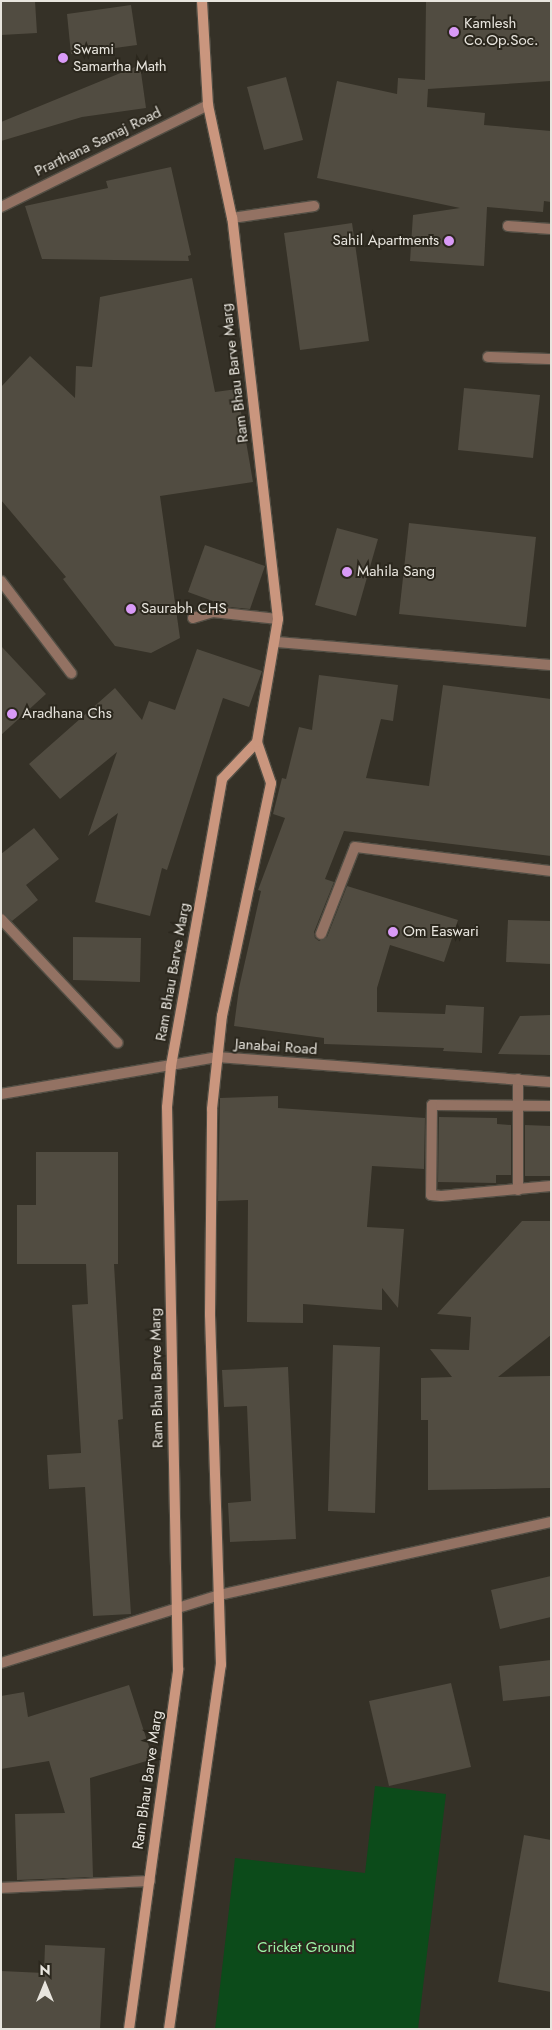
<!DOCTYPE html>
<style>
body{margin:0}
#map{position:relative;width:552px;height:2030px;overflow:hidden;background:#353127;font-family:Jost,sans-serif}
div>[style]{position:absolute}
.green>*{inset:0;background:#0c4b1a}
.building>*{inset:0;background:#514c41}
.roads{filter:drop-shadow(1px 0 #524e44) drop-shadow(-1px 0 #524e44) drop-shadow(0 1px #524e44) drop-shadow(0 -1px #524e44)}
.lane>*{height:10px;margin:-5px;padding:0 5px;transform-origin:5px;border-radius:5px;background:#937263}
.street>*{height:10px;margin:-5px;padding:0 5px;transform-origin:5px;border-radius:5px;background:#937263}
.secondary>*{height:10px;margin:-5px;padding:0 5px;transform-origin:5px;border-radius:5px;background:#ca967e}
.dots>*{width:14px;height:14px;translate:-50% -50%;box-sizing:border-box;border:2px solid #2b271d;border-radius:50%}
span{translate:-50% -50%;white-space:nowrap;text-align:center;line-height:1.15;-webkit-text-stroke:4px #2b271d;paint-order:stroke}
.poi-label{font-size:15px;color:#e8e5de}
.left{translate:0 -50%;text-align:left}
.right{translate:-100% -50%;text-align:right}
.street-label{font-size:15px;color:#e8e5de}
.park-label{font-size:15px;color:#9df3a6}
.frame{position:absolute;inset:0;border:2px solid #e8e5de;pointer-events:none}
.north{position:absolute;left:20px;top:1960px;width:50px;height:50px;-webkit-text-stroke:4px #2b271d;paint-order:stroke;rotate:0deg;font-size:14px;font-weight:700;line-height:20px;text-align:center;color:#e8e5de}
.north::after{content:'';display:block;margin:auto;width:18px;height:22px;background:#e8e5de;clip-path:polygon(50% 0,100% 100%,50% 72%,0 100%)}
</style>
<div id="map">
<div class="green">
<div style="clip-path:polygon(375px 1786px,446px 1794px,418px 2029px,215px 2029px,235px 1858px,365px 1873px)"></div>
</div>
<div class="building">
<div style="clip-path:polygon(1px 1px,35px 1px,37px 33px,1px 35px)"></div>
<div style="clip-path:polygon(426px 1px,551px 1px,551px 81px,428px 89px,427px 107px,485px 113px,484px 125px,551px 131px,551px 202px,544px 201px,543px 212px,487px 207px,484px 266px,410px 261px,413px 215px,460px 208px,317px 178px,337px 81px,397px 94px,398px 78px,425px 80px)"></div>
<div style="clip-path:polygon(131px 5px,137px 45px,71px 54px,67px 14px)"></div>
<div style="clip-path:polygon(140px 65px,146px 108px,82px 117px,1px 141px,1px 122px)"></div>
<div style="clip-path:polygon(286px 77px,303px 140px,264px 150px,247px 87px)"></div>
<div style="clip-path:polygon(171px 167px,191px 255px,188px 256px,189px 261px,42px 259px,25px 206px,108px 188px,106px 181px)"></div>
<div style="clip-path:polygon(352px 223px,369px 341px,300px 350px,284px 233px)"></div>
<div style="clip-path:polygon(192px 278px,215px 392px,237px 389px,253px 482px,160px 496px,180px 638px,151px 653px,115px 646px,63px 579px,66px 577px,1px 500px,1px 387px,30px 356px,75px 398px,76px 366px,92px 367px,100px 297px)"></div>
<div style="clip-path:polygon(464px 388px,540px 395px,533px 458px,458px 450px)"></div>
<div style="clip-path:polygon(409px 523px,536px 537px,526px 627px,399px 614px)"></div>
<div style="clip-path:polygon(337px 528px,378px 539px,356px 616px,315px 605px)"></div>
<div style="clip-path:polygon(205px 545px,265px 566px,250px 609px,229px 607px,188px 592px)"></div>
<div style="clip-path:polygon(1px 646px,46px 694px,1px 735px)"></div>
<div style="clip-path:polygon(197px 649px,262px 671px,249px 707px,223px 698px,167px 870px,162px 868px,150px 916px,95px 902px,118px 813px,88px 836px,117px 752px,60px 799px,29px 764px,115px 688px,142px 720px,149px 701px,175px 710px)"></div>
<div style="clip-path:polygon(319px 675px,398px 685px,393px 721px,381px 719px,366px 778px,429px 786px,443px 685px,551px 699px,551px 856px,344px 831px,325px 879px,334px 882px,314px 932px,315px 938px,319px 941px,327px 937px,347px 886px,458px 920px,444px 962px,390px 945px,377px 988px,377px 1012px,445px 1014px,446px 1005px,484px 1007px,482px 1053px,443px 1051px,444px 1048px,324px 1044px,324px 1038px,234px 1026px,239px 988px,261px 891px,258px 890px,285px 818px,273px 814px,282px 778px,286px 779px,299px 727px,312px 730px)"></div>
<div style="clip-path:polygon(34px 828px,59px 859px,26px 885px,38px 900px,12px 921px,1px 912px,1px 854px)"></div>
<div style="clip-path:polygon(508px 920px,551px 921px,551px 964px,506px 962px)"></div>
<div style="clip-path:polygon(73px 937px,141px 938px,140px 982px,73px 980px)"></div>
<div style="clip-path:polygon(551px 1015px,551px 1055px,498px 1054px,520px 1016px)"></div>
<div style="clip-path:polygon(278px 1096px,278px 1108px,425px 1118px,424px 1169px,372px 1166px,367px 1227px,404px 1229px,398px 1308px,382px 1288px,382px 1310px,303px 1304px,303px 1323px,247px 1322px,248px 1200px,218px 1201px,220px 1098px)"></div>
<div style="clip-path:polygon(439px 1117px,497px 1118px,497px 1124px,511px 1125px,511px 1175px,496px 1175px,496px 1183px,438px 1182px)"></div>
<div style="clip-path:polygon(525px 1125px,551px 1126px,551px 1176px,525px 1176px)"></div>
<div style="clip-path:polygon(36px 1152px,118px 1152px,118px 1264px,114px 1264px,123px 1419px,118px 1420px,131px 1614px,93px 1616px,85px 1487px,49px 1489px,47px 1455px,81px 1453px,72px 1305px,88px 1304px,86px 1264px,17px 1264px,17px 1205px,36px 1205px)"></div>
<div style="clip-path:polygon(522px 1221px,551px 1221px,551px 1335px,498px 1377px,551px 1376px,551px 1488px,428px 1490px,428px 1420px,421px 1420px,421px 1378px,452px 1377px,430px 1349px,469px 1350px,471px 1317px,437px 1314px)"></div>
<div style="clip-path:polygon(333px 1345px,380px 1347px,375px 1513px,328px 1511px)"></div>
<div style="clip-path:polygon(288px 1367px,296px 1539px,230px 1542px,228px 1503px,251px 1501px,247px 1406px,224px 1407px,222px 1370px)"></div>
<div style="clip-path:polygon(551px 1576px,551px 1617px,500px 1629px,491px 1590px)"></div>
<div style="clip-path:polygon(551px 1660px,551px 1696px,503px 1701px,499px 1666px)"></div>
<div style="clip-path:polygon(451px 1683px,471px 1767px,389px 1786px,369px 1701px)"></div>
<div style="clip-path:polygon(129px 1685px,153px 1759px,90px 1778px,93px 1877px,17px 1880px,15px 1814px,65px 1813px,49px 1761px,1px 1769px,1px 1696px,24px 1692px,28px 1717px)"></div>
<div style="clip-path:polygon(524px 1835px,551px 1840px,551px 1992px,498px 1982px)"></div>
<div style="clip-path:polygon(45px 1945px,105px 1948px,100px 2029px,1px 2029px,1px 1971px,44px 1973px)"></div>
</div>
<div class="roads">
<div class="lane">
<div style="left:1px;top:1888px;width:149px;rotate:-2.7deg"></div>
</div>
<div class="street">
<div style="left:1px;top:207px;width:231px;rotate:-26.2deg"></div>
<div style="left:232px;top:218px;width:83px;rotate:-8.3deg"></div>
<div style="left:508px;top:226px;width:43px;rotate:4deg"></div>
<div style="left:488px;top:357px;width:63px;rotate:1.8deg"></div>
<div style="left:1px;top:581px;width:116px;rotate:52.7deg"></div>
<div style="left:193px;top:618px;width:21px;rotate:-17deg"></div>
<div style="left:213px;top:612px;width:65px;rotate:6.1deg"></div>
<div style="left:276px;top:642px;width:276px;rotate:4.8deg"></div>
<div style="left:1px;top:919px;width:170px;rotate:46.7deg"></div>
<div style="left:321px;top:934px;width:93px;rotate:-68.7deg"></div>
<div style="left:355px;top:847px;width:197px;rotate:7deg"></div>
<div style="left:518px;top:1079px;width:111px;rotate:90deg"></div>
<div style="left:1px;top:1094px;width:219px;rotate:-9.7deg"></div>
<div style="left:217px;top:1057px;width:335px;rotate:4.3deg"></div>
<div style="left:551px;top:1106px;width:119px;rotate:-179.5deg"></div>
<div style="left:432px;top:1105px;width:90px;rotate:90.6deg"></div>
<div style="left:431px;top:1195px;width:10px;rotate:6deg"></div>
<div style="left:441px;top:1196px;width:110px;rotate:-5.2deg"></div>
<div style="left:1px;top:1663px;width:228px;rotate:-17.3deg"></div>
<div style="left:219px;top:1595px;width:340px;rotate:-12.4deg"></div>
</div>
<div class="secondary">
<div style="left:129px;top:2029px;width:363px;rotate:-82.2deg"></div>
<div style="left:178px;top:1669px;width:562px;rotate:-91.12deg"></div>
<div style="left:167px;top:1107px;width:41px;rotate:-84.4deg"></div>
<div style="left:171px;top:1066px;width:291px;rotate:-79.9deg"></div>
<div style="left:222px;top:779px;width:51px;rotate:-46.6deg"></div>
<div style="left:169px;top:2029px;width:368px;rotate:-81.9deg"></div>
<div style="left:221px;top:1665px;width:351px;rotate:-91.8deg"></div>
<div style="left:210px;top:1314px;width:205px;rotate:-89.4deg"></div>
<div style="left:212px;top:1109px;width:94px;rotate:-83.9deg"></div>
<div style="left:222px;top:1016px;width:238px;rotate:-78.1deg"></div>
<div style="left:271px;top:783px;width:43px;rotate:-108.9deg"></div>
<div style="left:257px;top:742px;width:125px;rotate:-80.3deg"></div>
<div style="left:278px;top:619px;width:404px;rotate:-96.5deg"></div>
<div style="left:232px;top:218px;width:116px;rotate:-102deg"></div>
<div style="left:208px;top:105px;width:104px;rotate:-93.3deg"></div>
</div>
</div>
<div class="dots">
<div style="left:454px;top:32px;background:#d99af7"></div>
<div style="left:63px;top:58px;background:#d99af7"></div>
<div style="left:449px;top:241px;background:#d99af7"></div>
<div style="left:347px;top:572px;background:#d99af7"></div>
<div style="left:131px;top:609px;background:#d99af7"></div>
<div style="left:12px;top:714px;background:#d99af7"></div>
<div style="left:393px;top:932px;background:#d99af7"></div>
</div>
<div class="poi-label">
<span class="left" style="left:464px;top:32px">Kamlesh<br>Co.Op.Soc.</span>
<span class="left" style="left:73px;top:58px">Swami<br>Samartha Math</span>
<span class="right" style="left:439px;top:241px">Sahil Apartments</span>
<span class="left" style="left:357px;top:572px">Mahila Sang</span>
<span class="left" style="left:141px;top:609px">Saurabh CHS</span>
<span class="left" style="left:22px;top:714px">Aradhana Chs</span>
<span class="left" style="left:403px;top:932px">Om Easwari</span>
</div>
<div class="street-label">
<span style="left:98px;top:142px;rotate:-26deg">Prarthana Samaj Road</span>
<span style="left:235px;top:373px;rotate:-97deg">Ram Bhau Barve Marg</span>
<span style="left:173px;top:972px;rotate:-80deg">Ram Bhau Barve Marg</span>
<span style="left:276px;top:1047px;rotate:4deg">Janabai Road</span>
<span style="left:157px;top:1378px;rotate:-91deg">Ram Bhau Barve Marg</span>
<span style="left:148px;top:1780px;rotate:-82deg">Ram Bhau Barve Marg</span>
</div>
<div class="park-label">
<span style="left:306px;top:1948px">Cricket Ground</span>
</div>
<div class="frame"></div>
<div class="north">N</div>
</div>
